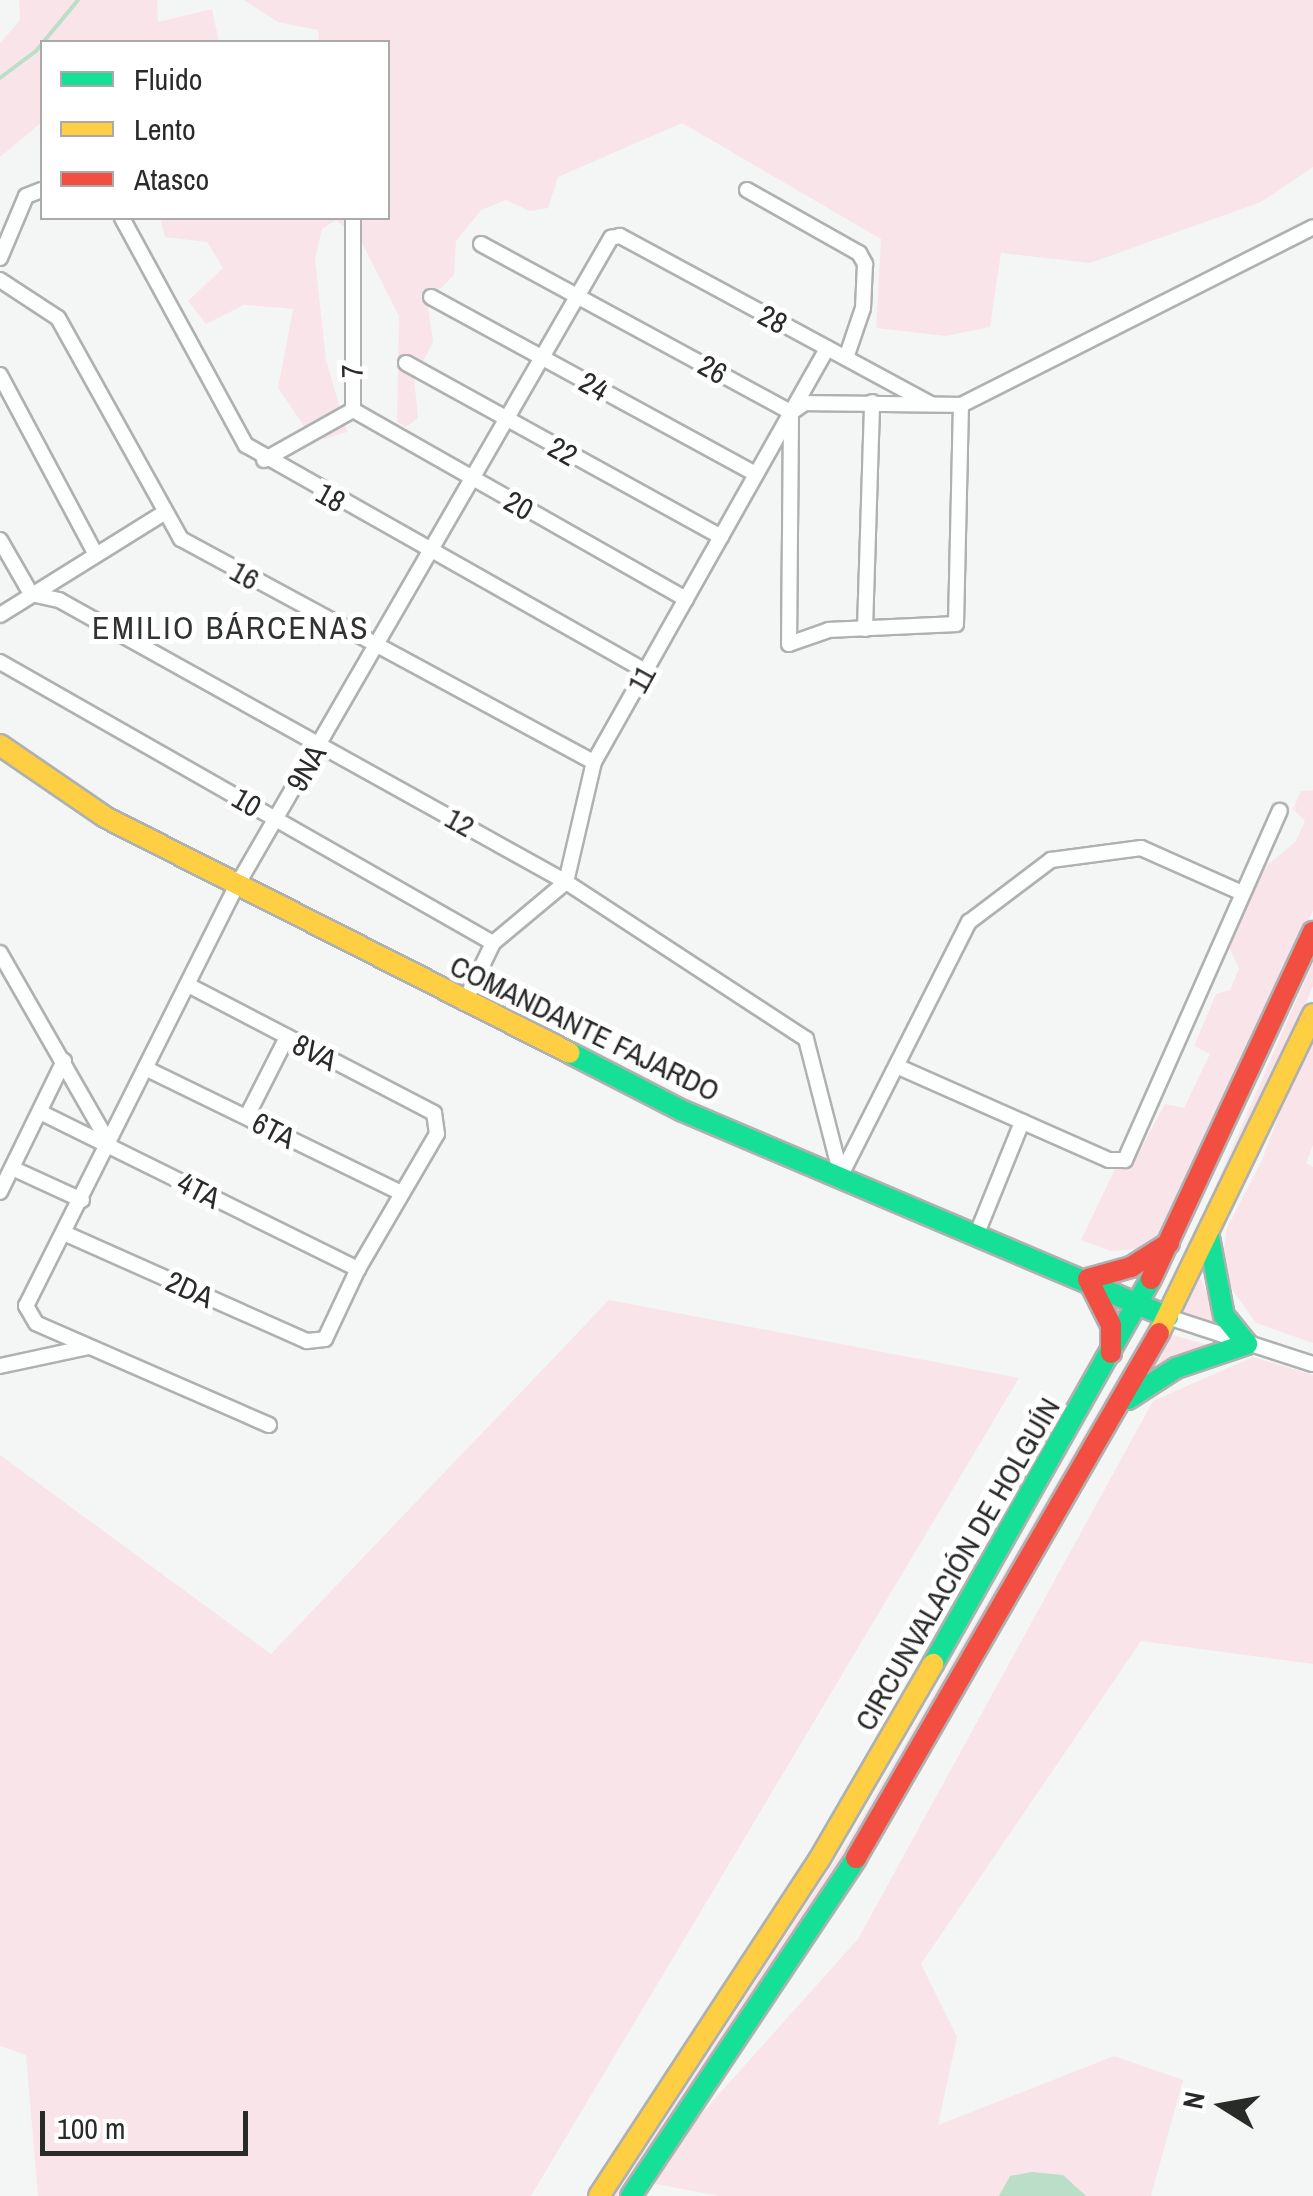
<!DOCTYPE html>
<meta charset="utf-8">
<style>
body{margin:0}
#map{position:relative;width:1313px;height:2196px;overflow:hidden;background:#f4f6f5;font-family:"Archivo Narrow",sans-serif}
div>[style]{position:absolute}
.green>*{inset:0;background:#f9e4ea}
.water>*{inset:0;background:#badec8}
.stream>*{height:4px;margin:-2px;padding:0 2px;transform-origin:2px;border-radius:2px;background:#badec8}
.roads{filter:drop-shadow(2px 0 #afb1b0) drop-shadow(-2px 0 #afb1b0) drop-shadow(0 2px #afb1b0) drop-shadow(0 -2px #afb1b0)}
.street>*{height:14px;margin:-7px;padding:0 7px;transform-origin:7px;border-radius:7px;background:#fdfefe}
.fast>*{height:20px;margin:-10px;padding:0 10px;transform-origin:10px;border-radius:10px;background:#16e098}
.slow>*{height:20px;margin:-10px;padding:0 10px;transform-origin:10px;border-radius:10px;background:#ffcf43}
.jam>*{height:20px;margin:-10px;padding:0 10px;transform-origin:10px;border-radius:10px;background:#f24e42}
span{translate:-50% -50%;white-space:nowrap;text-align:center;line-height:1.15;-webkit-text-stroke:10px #fff;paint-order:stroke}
.street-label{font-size:30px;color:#292b29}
.neighbourhood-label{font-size:32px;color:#303331;letter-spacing:2.5px}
.legend{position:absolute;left:40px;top:40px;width:350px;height:180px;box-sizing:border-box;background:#fff;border:2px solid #a9aaa9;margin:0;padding:12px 18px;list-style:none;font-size:30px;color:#292b29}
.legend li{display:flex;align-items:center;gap:20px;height:50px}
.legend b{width:50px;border:2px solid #a9aaa9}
.north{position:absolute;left:1173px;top:2056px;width:100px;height:100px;-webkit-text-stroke:8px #fff;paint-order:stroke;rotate:281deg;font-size:28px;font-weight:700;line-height:40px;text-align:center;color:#292b29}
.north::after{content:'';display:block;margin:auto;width:35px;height:45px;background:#292b29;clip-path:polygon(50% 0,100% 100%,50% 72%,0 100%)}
.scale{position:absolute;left:40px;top:2111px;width:208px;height:45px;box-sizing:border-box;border:5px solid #292b29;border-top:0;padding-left:12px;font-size:30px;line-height:35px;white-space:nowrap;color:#292b29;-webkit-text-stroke:8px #fff;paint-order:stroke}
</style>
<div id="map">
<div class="green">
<div style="clip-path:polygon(19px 0,157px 0,158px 22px,212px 9px,219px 42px,42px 42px,42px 122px,0 157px,0 43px,20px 20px)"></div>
<div style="clip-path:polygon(244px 0,1313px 0,1313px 167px,1261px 202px,1090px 263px,1001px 253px,990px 327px,946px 336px,876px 328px,881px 239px,682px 123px,558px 177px,548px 208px,530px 211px,506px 200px,481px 210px,456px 241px,454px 275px,437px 292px,426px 292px,433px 342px,414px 379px,418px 418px,406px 427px,397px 422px,399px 316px,361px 241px,336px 220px,322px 229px,315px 259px,326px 360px,347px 432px,324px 439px,304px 426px,278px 388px,293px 309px,244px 305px,206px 324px,188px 301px,223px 268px,207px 242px,165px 237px,160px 218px,388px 218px,388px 42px,319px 42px,318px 30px,278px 22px)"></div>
<div style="clip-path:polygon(1313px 790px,1313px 910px,1215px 1141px,1162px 1234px,1136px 1249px,1111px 1251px,1081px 1240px,1116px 1167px,1131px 1167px,1165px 1104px,1184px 1108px,1210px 1054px,1194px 1046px,1216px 994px,1230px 990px,1239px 969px,1229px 947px,1264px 868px,1296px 841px,1305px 821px,1293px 809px,1301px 791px)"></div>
<div style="clip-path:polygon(1313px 962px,1313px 986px,1248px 1137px,1166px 1300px)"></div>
<div style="clip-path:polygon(1313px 1024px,1313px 1145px,1306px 1163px,1313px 1167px,1313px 1343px,1256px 1323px,1229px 1285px,1223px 1256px,1227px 1228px,1262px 1160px)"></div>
<div style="clip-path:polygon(1198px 1275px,1202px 1281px,1222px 1331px,1179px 1316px)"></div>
<div style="clip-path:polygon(609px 1300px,1019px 1378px,531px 2196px,38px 2196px,26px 2055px,0 2046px,0 1455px,271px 1654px)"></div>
<div style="clip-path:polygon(1148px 1325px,1151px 1332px,860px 1840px,623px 2196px,615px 2196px,852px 1835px)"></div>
<div style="clip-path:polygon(1163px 1332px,1214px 1347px,1147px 1375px)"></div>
<div style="clip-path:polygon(1253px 1357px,1313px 1375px,1313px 1664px,1141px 1641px,921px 1964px,957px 2037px,938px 2125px,1114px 2056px,1183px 2080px,1151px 2196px,718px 2196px,641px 2181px,858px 1939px,1153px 1401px)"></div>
</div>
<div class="water">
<div style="clip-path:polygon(1032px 2172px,1063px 2175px,1086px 2196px,999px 2196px,1010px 2176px)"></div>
</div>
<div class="stream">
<div style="left:0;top:78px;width:45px;rotate:-36.9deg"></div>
<div style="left:36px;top:51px;width:66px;rotate:-50.5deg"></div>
</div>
<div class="roads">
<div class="street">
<div style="left:747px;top:190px;width:129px;rotate:29.4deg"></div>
<div style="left:859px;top:253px;width:13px;rotate:61deg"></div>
<div style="left:865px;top:264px;width:44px;rotate:92.6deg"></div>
<div style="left:863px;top:308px;width:53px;rotate:108.8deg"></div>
<div style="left:122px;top:218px;width:259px;rotate:61.4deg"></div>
<div style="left:246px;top:445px;width:459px;rotate:29.5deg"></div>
<div style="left:481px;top:244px;width:353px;rotate:28.5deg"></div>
<div style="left:0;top:258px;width:67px;rotate:-67.2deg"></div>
<div style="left:26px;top:196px;width:17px;rotate:-21deg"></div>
<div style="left:0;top:280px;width:69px;rotate:33.2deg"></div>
<div style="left:58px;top:318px;width:253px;rotate:60.9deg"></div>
<div style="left:181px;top:539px;width:469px;rotate:28.4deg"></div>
<div style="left:431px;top:297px;width:370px;rotate:28.6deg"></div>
<div style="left:406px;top:363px;width:360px;rotate:28.9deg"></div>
<div style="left:0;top:375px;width:200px;rotate:61.9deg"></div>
<div style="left:353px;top:410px;width:383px;rotate:29.6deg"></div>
<div style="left:353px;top:410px;width:192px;rotate:-90deg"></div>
<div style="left:792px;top:412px;width:16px;rotate:-35deg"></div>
<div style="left:805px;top:403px;width:156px;rotate:0.7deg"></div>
<div style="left:961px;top:405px;width:394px;rotate:-26.8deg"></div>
<div style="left:791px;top:418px;width:226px;rotate:90.5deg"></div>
<div style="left:789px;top:644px;width:42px;rotate:-19.3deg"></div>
<div style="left:829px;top:630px;width:127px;rotate:-2.7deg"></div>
<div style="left:956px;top:624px;width:219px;rotate:-88.7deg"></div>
<div style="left:264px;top:460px;width:102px;rotate:-29.3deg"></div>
<div style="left:0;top:540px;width:62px;rotate:60.1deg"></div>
<div style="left:31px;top:594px;width:29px;rotate:12deg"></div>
<div style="left:59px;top:600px;width:580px;rotate:29.08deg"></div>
<div style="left:566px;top:882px;width:287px;rotate:33.2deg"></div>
<div style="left:806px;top:1039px;width:140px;rotate:75.6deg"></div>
<div style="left:0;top:615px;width:193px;rotate:-31.9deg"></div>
<div style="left:865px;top:629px;width:227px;rotate:-88.2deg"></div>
<div style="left:0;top:662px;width:567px;rotate:29.68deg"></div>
<div style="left:0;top:953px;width:221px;rotate:60.2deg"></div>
<div style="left:464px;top:1003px;width:67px;rotate:-64.2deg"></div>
<div style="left:493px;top:943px;width:95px;rotate:-39.9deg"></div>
<div style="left:566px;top:882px;width:123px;rotate:-76.9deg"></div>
<div style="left:594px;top:762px;width:475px;rotate:-60.6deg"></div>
<div style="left:901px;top:1068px;width:227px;rotate:23.9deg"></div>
<div style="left:1109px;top:1160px;width:16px"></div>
<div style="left:1125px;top:1160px;width:382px;rotate:-66.1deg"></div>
<div style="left:147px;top:1069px;width:283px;rotate:26deg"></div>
<div style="left:40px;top:1112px;width:355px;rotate:26.3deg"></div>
<div style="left:247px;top:1116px;width:89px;rotate:-63.1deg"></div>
<div style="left:12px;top:1168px;width:77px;rotate:24.6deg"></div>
<div style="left:841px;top:1175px;width:284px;rotate:-63.2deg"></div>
<div style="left:969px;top:922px;width:103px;rotate:-37.1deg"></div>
<div style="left:1051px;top:860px;width:91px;rotate:-7.6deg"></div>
<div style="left:1141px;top:848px;width:111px;rotate:24deg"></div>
<div style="left:0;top:1192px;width:146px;rotate:-64deg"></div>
<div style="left:978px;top:1231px;width:118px;rotate:-68deg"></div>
<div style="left:64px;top:1233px;width:266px;rotate:24deg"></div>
<div style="left:307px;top:1341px;width:18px;rotate:-6deg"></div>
<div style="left:325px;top:1339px;width:77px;rotate:-64.8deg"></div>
<div style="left:358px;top:1269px;width:156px;rotate:-59.7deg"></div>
<div style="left:437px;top:1134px;width:21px;rotate:-98deg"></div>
<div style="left:434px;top:1113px;width:277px;rotate:-152.5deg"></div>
<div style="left:1168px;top:1317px;width:152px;rotate:18deg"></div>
<div style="left:0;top:1366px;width:91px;rotate:-12.1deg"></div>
<div style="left:269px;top:1425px;width:254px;rotate:-156.4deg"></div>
<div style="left:36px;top:1323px;width:20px;rotate:-120deg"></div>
<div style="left:26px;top:1306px;width:469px;rotate:-63.4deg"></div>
<div style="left:236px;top:887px;width:750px;rotate:-59.98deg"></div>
<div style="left:611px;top:238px;width:9px;rotate:-13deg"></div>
<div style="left:620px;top:236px;width:353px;rotate:28.4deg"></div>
</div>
<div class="fast">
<div style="left:570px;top:1053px;width:127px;rotate:27.2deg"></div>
<div style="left:683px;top:1111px;width:527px;rotate:23.01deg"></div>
<div style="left:1128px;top:1399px;width:57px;rotate:-32.9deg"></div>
<div style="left:1176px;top:1368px;width:75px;rotate:-18.7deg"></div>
<div style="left:1247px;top:1344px;width:36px;rotate:-129deg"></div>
<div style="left:1224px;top:1316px;width:80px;rotate:-100.8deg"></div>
<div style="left:933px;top:1664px;width:442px;rotate:-60.5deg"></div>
<div style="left:631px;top:2196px;width:406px;rotate:-56.3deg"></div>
</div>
<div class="slow">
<div style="left:0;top:745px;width:127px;rotate:34.4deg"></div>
<div style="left:105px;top:817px;width:521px;rotate:26.91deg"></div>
<div style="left:1159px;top:1333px;width:354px;rotate:-64.2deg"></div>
<div style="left:599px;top:2196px;width:402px;rotate:-56.8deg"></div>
<div style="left:819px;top:1860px;width:227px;rotate:-59.8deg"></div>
</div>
<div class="jam">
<div style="left:1151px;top:1279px;width:383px;rotate:-65deg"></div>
<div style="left:1111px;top:1353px;width:28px;rotate:-90deg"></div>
<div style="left:1111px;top:1325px;width:51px;rotate:-116.6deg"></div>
<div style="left:1088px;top:1279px;width:45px;rotate:-15.6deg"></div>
<div style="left:1131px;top:1267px;width:45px;rotate:-32.3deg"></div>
<div style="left:856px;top:1858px;width:606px;rotate:-60.01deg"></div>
</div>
</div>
<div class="street-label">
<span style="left:773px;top:319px;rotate:28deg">28</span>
<span style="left:713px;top:369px;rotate:29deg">26</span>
<span style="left:352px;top:371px;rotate:-91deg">7</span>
<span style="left:594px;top:386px;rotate:29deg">24</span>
<span style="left:563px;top:451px;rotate:29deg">22</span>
<span style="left:331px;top:497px;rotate:29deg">18</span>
<span style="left:519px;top:505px;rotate:29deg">20</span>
<span style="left:245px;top:575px;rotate:29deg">16</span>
<span style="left:641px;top:679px;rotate:-61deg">11</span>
<span style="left:306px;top:768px;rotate:-60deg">9NA</span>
<span style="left:247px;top:802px;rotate:30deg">10</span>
<span style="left:460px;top:822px;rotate:29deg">12</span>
<span style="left:585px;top:1028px;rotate:26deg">COMANDANTE FAJARDO</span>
<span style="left:315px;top:1052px;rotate:27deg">8VA</span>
<span style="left:274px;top:1130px;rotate:27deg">6TA</span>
<span style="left:199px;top:1190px;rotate:27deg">4TA</span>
<span style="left:190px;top:1289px;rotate:24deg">2DA</span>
<span style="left:957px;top:1564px;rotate:-60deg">CIRCUNVALACIÓN DE HOLGUÍN</span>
</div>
<div class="neighbourhood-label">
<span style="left:231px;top:628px">EMILIO BÁRCENAS</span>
</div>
<ul class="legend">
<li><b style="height:12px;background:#16e098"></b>Fluido</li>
<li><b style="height:12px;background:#ffcf43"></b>Lento</li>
<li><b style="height:12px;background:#f24e42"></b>Atasco</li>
</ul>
<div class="north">N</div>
<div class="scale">100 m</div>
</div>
